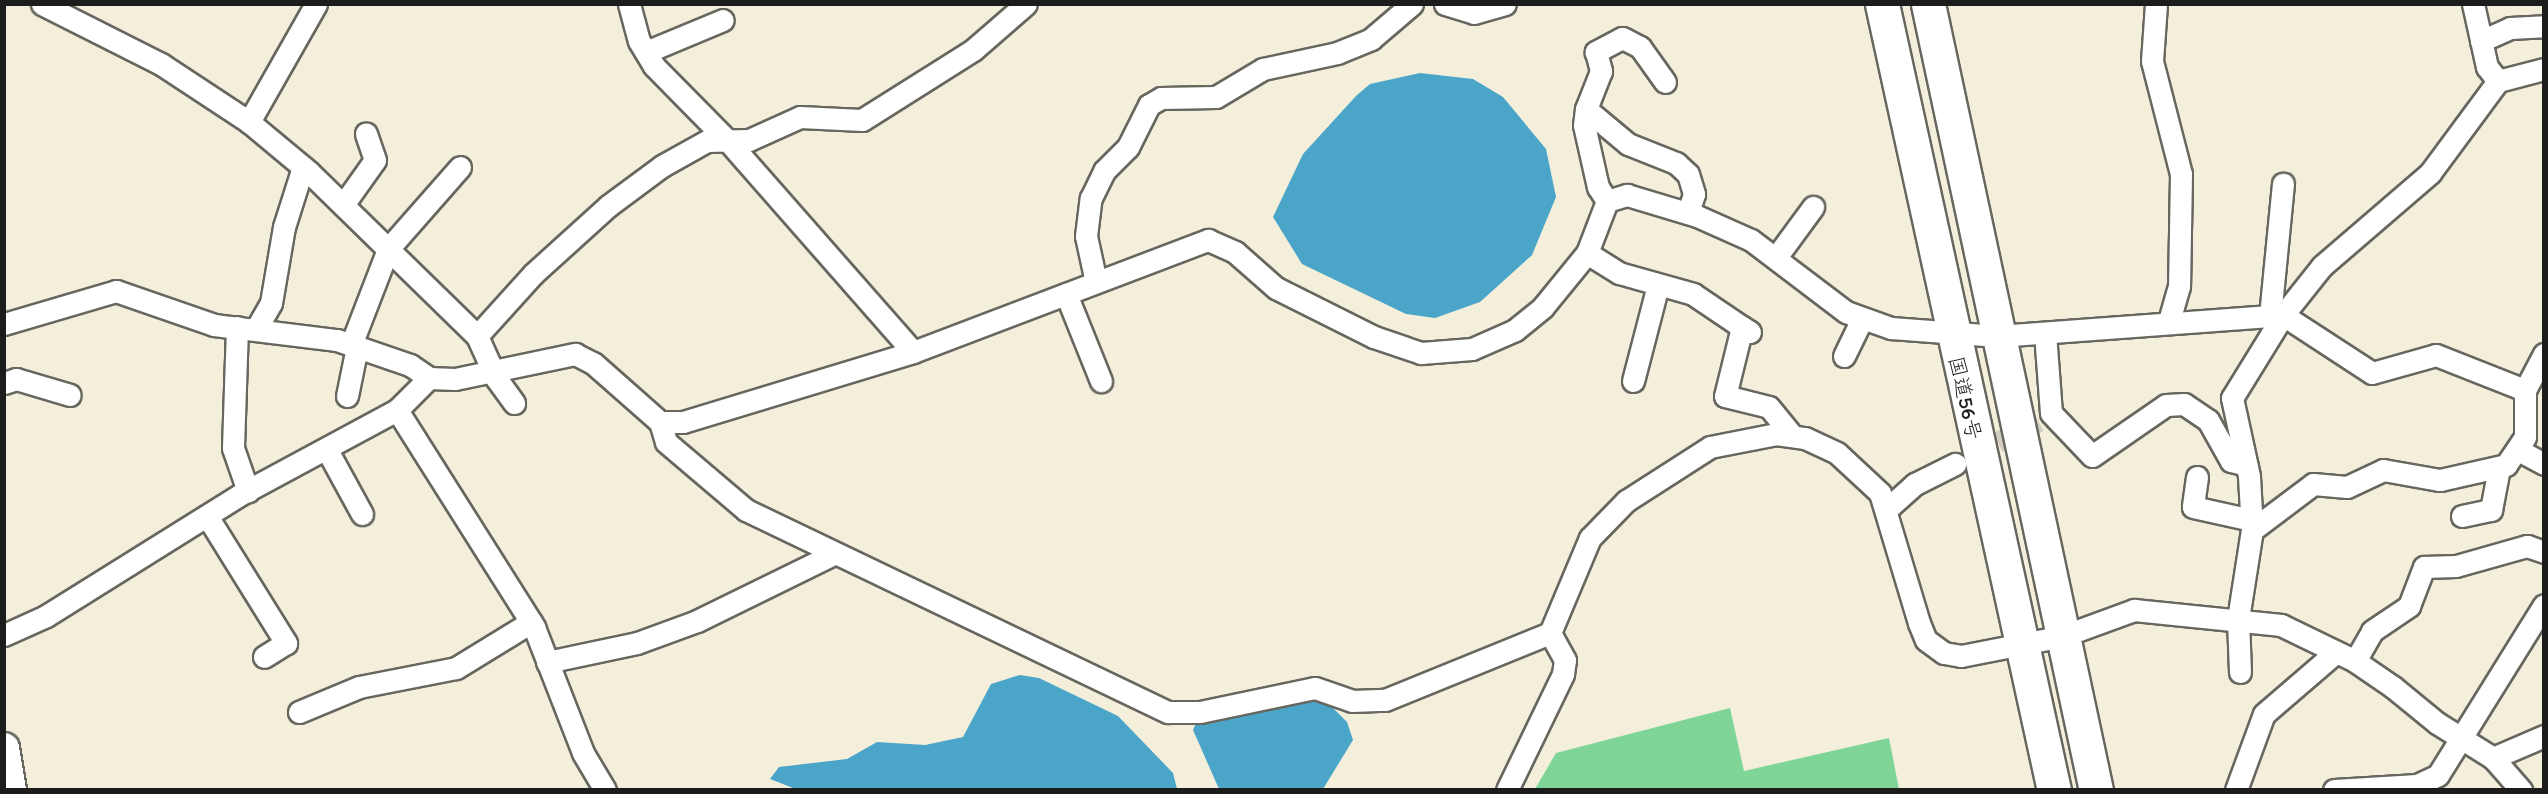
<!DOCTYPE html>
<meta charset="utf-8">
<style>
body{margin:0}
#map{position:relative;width:2548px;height:794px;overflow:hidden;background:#f3efdb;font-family:Itim,"Klee One",sans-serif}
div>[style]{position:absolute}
.green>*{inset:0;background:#7fd598}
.water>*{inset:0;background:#4ba5c9}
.street-tunnel>*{height:21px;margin-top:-10.5px;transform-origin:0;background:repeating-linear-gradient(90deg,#d3cfbe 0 21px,transparent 0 31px)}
.roads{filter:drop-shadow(2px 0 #67665f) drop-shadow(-2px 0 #67665f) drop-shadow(0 2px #67665f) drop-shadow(0 -2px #67665f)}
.street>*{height:21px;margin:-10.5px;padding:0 10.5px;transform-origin:10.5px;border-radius:10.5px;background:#fff}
.secondary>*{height:30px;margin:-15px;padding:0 15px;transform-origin:15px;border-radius:15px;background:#fff}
.highway>*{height:33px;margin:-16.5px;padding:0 16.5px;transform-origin:16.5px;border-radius:16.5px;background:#fff}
span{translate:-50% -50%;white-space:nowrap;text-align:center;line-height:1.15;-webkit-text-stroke:5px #fff;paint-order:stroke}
.street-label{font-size:21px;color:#1c1c1c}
.frame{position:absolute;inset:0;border:6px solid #1c1c1c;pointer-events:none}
</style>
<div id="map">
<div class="green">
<div style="clip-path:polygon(1730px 708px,1744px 771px,1889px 738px,1899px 789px,1535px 789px,1556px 753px)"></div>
</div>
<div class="water">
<div style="clip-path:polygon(1420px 73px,1473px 79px,1503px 97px,1546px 149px,1556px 197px,1532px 255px,1480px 302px,1435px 318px,1406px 314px,1302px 264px,1273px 217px,1303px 154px,1356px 96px,1370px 84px)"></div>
<div style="clip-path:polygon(1020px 675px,1039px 678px,1118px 716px,1173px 773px,1177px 789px,798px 790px,770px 779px,779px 767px,847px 759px,877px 742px,925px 745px,963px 737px,991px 684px)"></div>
<div style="clip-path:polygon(1302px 695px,1331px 706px,1347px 722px,1353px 740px,1323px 789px,1219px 789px,1193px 730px,1197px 721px)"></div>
</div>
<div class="street-tunnel">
<div style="left:1970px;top:456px;width:77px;rotate:-26.9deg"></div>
</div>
<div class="roads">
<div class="street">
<div style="left:42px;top:4px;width:133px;rotate:26.8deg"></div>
<div style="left:161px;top:64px;width:105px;rotate:33.4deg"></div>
<div style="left:316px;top:4px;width:136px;rotate:119.6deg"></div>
<div style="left:249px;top:122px;width:78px;rotate:39.8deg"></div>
<div style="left:309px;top:172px;width:235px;rotate:44.3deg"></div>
<div style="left:477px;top:336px;width:46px;rotate:65.7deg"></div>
<div style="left:496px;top:378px;width:31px;rotate:54deg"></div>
<div style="left:629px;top:4px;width:38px;rotate:75deg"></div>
<div style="left:639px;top:41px;width:29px;rotate:59deg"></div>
<div style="left:654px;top:66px;width:104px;rotate:45.4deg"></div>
<div style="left:727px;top:140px;width:282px;rotate:48.7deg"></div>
<div style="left:1445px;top:4px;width:30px;rotate:17deg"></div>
<div style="left:1474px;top:13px;width:32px;rotate:-16deg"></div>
<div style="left:2156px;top:4px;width:57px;rotate:94deg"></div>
<div style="left:2152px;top:61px;width:117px;rotate:75.6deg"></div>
<div style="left:2181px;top:174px;width:112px;rotate:91deg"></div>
<div style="left:2179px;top:286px;width:37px;rotate:106deg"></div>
<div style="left:2481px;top:41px;width:32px;rotate:-24deg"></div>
<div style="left:2510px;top:28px;width:34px;rotate:-3deg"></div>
<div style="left:646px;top:52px;width:83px;rotate:-22.6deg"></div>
<div style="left:2498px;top:81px;width:48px;rotate:-14.6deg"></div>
<div style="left:1665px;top:82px;width:43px;rotate:-125.5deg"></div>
<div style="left:1640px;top:47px;width:20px;rotate:-153deg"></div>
<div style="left:1622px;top:38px;width:30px;rotate:152deg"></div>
<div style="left:1596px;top:52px;width:20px;rotate:75deg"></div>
<div style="left:1601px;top:71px;width:41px;rotate:111.5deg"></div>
<div style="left:1586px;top:109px;width:55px;rotate:39.8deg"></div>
<div style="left:1628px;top:144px;width:52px;rotate:21.6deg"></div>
<div style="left:1676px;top:163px;width:16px;rotate:43deg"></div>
<div style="left:1688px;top:174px;width:21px;rotate:73deg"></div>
<div style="left:1694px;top:194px;width:20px;rotate:108deg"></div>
<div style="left:1586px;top:109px;width:16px;rotate:97deg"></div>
<div style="left:1584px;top:125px;width:64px;rotate:77.3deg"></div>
<div style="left:1598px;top:187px;width:17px;rotate:57deg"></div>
<div style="left:343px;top:205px;width:55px;rotate:-54.6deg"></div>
<div style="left:375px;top:160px;width:28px;rotate:-109deg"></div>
<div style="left:1587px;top:253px;width:38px;rotate:32deg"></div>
<div style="left:1619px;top:273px;width:77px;rotate:15.8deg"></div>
<div style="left:1693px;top:294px;width:59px;rotate:34deg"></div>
<div style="left:1777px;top:256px;width:61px;rotate:-53.7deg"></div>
<div style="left:1096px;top:282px;width:47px;rotate:-102.3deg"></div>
<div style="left:1086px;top:236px;width:38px;rotate:-83deg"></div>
<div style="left:1091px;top:198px;width:30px;rotate:-64deg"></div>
<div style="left:1104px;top:171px;width:34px;rotate:-45deg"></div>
<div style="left:1128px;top:147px;width:47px;rotate:-63.4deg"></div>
<div style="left:1149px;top:105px;width:14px;rotate:-30deg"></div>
<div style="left:1161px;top:98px;width:55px;rotate:-1deg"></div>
<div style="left:1216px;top:97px;width:55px;rotate:-30.8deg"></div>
<div style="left:1263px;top:69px;width:76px;rotate:-12.2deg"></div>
<div style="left:1337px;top:53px;width:37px;rotate:-22deg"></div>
<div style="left:1371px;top:39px;width:54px;rotate:-40.5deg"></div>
<div style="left:1066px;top:294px;width:94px;rotate:68.1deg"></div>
<div style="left:2270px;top:316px;width:133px;rotate:-84.4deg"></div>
<div style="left:4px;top:324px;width:117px;rotate:-16.4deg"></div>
<div style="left:116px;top:291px;width:104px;rotate:19.1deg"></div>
<div style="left:214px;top:325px;width:124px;rotate:7deg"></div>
<div style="left:337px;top:340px;width:77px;rotate:18.9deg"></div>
<div style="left:410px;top:365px;width:23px;rotate:34deg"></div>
<div style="left:429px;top:378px;width:26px;rotate:2deg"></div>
<div style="left:455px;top:379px;width:123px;rotate:-11.8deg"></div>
<div style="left:575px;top:354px;width:20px;rotate:27deg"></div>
<div style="left:593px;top:363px;width:89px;rotate:41.4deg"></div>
<div style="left:660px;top:422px;width:23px"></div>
<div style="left:683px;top:422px;width:240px;rotate:-16.9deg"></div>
<div style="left:913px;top:352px;width:316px;rotate:-20.8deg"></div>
<div style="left:1208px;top:240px;width:30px;rotate:24deg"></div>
<div style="left:1235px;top:252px;width:55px;rotate:41.3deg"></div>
<div style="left:1276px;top:288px;width:110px;rotate:26.6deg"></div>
<div style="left:1374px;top:337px;width:50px;rotate:18.8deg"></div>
<div style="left:1421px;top:353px;width:51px;rotate:-4.5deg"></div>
<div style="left:1472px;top:349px;width:47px;rotate:-23.8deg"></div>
<div style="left:1515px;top:330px;width:36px;rotate:-39deg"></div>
<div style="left:1543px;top:307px;width:70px;rotate:-50.8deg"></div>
<div style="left:1587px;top:253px;width:56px;rotate:-69deg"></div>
<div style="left:1607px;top:201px;width:21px;rotate:-17deg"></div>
<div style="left:1627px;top:195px;width:73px;rotate:16.7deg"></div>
<div style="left:1697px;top:216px;width:59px;rotate:24deg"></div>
<div style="left:1751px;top:240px;width:119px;rotate:37.2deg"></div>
<div style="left:1846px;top:312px;width:48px;rotate:19.6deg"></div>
<div style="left:1891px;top:328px;width:107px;rotate:4.3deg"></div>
<div style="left:1998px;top:336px;width:286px;rotate:-4.2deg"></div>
<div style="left:2283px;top:315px;width:106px;rotate:33.1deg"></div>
<div style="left:2372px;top:373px;width:66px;rotate:-15.7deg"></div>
<div style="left:2436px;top:355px;width:96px;rotate:21.5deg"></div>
<div style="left:2525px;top:390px;width:41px;rotate:-62.2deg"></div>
<div style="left:237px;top:327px;width:121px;rotate:91.9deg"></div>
<div style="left:233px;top:448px;width:46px;rotate:70.8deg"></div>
<div style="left:256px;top:329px;width:30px;rotate:-60deg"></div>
<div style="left:271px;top:303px;width:77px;rotate:-80.3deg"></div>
<div style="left:284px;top:227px;width:63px;rotate:-72.4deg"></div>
<div style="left:1750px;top:332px;width:9px;rotate:-148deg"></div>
<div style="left:1742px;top:327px;width:71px;rotate:103.8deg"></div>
<div style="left:1725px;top:396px;width:45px;rotate:14deg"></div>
<div style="left:1769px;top:407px;width:35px;rotate:51deg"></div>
<div style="left:2045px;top:333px;width:80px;rotate:85.7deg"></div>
<div style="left:2051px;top:413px;width:59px;rotate:46.4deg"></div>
<div style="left:2092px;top:456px;width:90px;rotate:-34.6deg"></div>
<div style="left:2166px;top:405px;width:18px;rotate:-3deg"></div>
<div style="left:2184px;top:404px;width:29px;rotate:34deg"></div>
<div style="left:2208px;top:420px;width:47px;rotate:60.7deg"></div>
<div style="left:2231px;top:461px;width:16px;rotate:14deg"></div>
<div style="left:477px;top:336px;width:84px;rotate:-47.9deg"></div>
<div style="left:533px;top:274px;width:101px;rotate:-42.2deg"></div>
<div style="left:608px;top:206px;width:67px;rotate:-36.5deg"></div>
<div style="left:662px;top:166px;width:51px;rotate:-29.1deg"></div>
<div style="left:707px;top:141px;width:42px;rotate:-1.4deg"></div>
<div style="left:749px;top:140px;width:56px;rotate:-24.3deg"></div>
<div style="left:800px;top:117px;width:62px;rotate:2.8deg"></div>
<div style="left:862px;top:120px;width:131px;rotate:-32.2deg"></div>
<div style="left:973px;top:50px;width:70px;rotate:-41deg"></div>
<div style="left:351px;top:345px;width:103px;rotate:-68.9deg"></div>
<div style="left:388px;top:249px;width:109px;rotate:-48.7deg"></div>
<div style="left:1844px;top:356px;width:41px;rotate:-64.1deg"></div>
<div style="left:1633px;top:381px;width:99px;rotate:-75.4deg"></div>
<div style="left:4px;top:383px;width:13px;rotate:-18deg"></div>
<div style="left:16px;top:379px;width:56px;rotate:16.5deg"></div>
<div style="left:347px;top:396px;width:50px;rotate:-78.5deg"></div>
<div style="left:397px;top:410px;width:257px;rotate:57.7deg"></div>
<div style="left:534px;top:627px;width:135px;rotate:68.7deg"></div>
<div style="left:583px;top:753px;width:43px;rotate:59.3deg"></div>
<div style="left:660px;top:422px;width:21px;rotate:73deg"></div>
<div style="left:666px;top:442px;width:105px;rotate:40.4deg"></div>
<div style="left:746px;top:510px;width:468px;rotate:25.6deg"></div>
<div style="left:1168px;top:712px;width:32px"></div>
<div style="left:1200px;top:712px;width:117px;rotate:-11.8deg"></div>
<div style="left:1315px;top:688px;width:39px;rotate:19deg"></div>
<div style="left:1352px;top:701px;width:33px;rotate:-2deg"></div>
<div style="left:1385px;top:700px;width:178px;rotate:-22.1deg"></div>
<div style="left:327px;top:450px;width:73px;rotate:61.3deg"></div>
<div style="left:2520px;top:451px;width:27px;rotate:28deg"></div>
<div style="left:2197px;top:477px;width:30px;rotate:98deg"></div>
<div style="left:2193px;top:507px;width:60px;rotate:12.4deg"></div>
<div style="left:1887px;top:509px;width:38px;rotate:-42deg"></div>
<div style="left:1915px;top:484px;width:45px;rotate:-26.6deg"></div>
<div style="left:207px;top:516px;width:150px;rotate:58.1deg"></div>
<div style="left:286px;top:643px;width:26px;rotate:148deg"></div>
<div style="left:2462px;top:516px;width:30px;rotate:-12deg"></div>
<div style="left:2491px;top:510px;width:43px;rotate:-79.2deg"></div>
<div style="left:2252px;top:530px;width:76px;rotate:-37deg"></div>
<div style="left:2313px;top:484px;width:34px;rotate:5deg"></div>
<div style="left:2347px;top:487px;width:40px;rotate:-25deg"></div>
<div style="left:2383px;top:470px;width:58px;rotate:10deg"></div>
<div style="left:2440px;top:480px;width:68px;rotate:-12.8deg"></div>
<div style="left:2506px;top:465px;width:34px;rotate:-56deg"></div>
<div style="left:2525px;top:437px;width:47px;rotate:-90deg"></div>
<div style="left:4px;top:635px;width:46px;rotate:-24.3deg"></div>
<div style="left:46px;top:616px;width:230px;rotate:-32deg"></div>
<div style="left:241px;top:494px;width:177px;rotate:-28.3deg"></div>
<div style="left:397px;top:410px;width:45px;rotate:-45deg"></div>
<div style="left:2355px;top:661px;width:34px;rotate:-60deg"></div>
<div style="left:2372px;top:631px;width:45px;rotate:-34deg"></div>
<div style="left:2409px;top:606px;width:42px;rotate:-69deg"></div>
<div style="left:2424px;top:567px;width:32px;rotate:-2deg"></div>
<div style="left:2456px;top:566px;width:74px;rotate:-15.7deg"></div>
<div style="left:2527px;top:546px;width:18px;rotate:19deg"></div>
<div style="left:547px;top:662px;width:92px;rotate:-11.9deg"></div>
<div style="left:637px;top:643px;width:64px;rotate:-20.1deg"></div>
<div style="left:697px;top:621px;width:153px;rotate:-26.1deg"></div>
<div style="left:2240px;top:672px;width:53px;rotate:-92.2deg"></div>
<div style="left:2238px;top:619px;width:90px;rotate:-81.1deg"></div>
<div style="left:2252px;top:530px;width:54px;rotate:-93.2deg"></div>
<div style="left:2249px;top:476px;width:80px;rotate:-102.3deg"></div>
<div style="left:2232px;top:398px;width:97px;rotate:-58.4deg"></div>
<div style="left:2283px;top:315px;width:63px;rotate:-51.5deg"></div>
<div style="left:2322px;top:266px;width:143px;rotate:-40.7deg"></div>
<div style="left:2430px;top:173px;width:114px;rotate:-53.5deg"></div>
<div style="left:2498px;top:81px;width:18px;rotate:-128deg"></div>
<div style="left:2487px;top:67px;width:65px;rotate:-102.5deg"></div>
<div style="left:299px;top:712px;width:65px;rotate:-22.6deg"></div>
<div style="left:359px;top:687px;width:99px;rotate:-11.1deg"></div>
<div style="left:456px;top:668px;width:88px;rotate:-31.5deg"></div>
<div style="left:2493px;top:758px;width:56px;rotate:-23.3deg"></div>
<div style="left:1507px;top:790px;width:129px;rotate:-64.2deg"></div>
<div style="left:1563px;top:674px;width:14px;rotate:-82deg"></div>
<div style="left:1565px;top:660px;width:31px;rotate:-119deg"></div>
<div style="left:1550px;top:633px;width:103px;rotate:-67.2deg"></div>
<div style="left:1590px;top:538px;width:52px;rotate:-45.8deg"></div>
<div style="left:1626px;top:501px;width:100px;rotate:-32.7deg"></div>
<div style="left:1710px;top:447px;width:67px;rotate:-11.1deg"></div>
<div style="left:1776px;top:434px;width:29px;rotate:8deg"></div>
<div style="left:1805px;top:438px;width:35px;rotate:25deg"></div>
<div style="left:1837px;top:453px;width:59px;rotate:42.9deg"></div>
<div style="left:1880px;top:493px;width:136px;rotate:73.3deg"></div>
<div style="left:1919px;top:623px;width:18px;rotate:68deg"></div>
<div style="left:1926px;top:640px;width:22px;rotate:36deg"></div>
<div style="left:1944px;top:653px;width:17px;rotate:10deg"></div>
<div style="left:1961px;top:656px;width:104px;rotate:-11.1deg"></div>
<div style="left:2063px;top:636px;width:76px;rotate:-20.1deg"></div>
<div style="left:2134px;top:610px;width:148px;rotate:5.8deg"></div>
<div style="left:2281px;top:625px;width:82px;rotate:25.9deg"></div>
<div style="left:2355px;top:661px;width:46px;rotate:34.4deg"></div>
<div style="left:2393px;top:687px;width:57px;rotate:39.3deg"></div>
<div style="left:2437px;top:723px;width:66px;rotate:32deg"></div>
<div style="left:2493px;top:758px;width:43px;rotate:48.8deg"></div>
<div style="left:2236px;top:790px;width:81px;rotate:-69.8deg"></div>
<div style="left:2264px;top:714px;width:95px;rotate:-40.7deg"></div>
<div style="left:2334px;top:790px;width:83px;rotate:-3.4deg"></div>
<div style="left:2417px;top:785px;width:23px;rotate:-25deg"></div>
<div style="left:2438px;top:775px;width:200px;rotate:-58.1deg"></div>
</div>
<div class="secondary">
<div style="left:4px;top:748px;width:43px;rotate:80.5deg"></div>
</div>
<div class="highway">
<div style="left:1882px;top:4px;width:805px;rotate:77.66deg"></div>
<div style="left:1928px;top:4px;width:804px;rotate:77.94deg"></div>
</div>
</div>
<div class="street-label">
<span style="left:1965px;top:398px;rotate:77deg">国道56号</span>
</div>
<div class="frame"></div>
</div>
